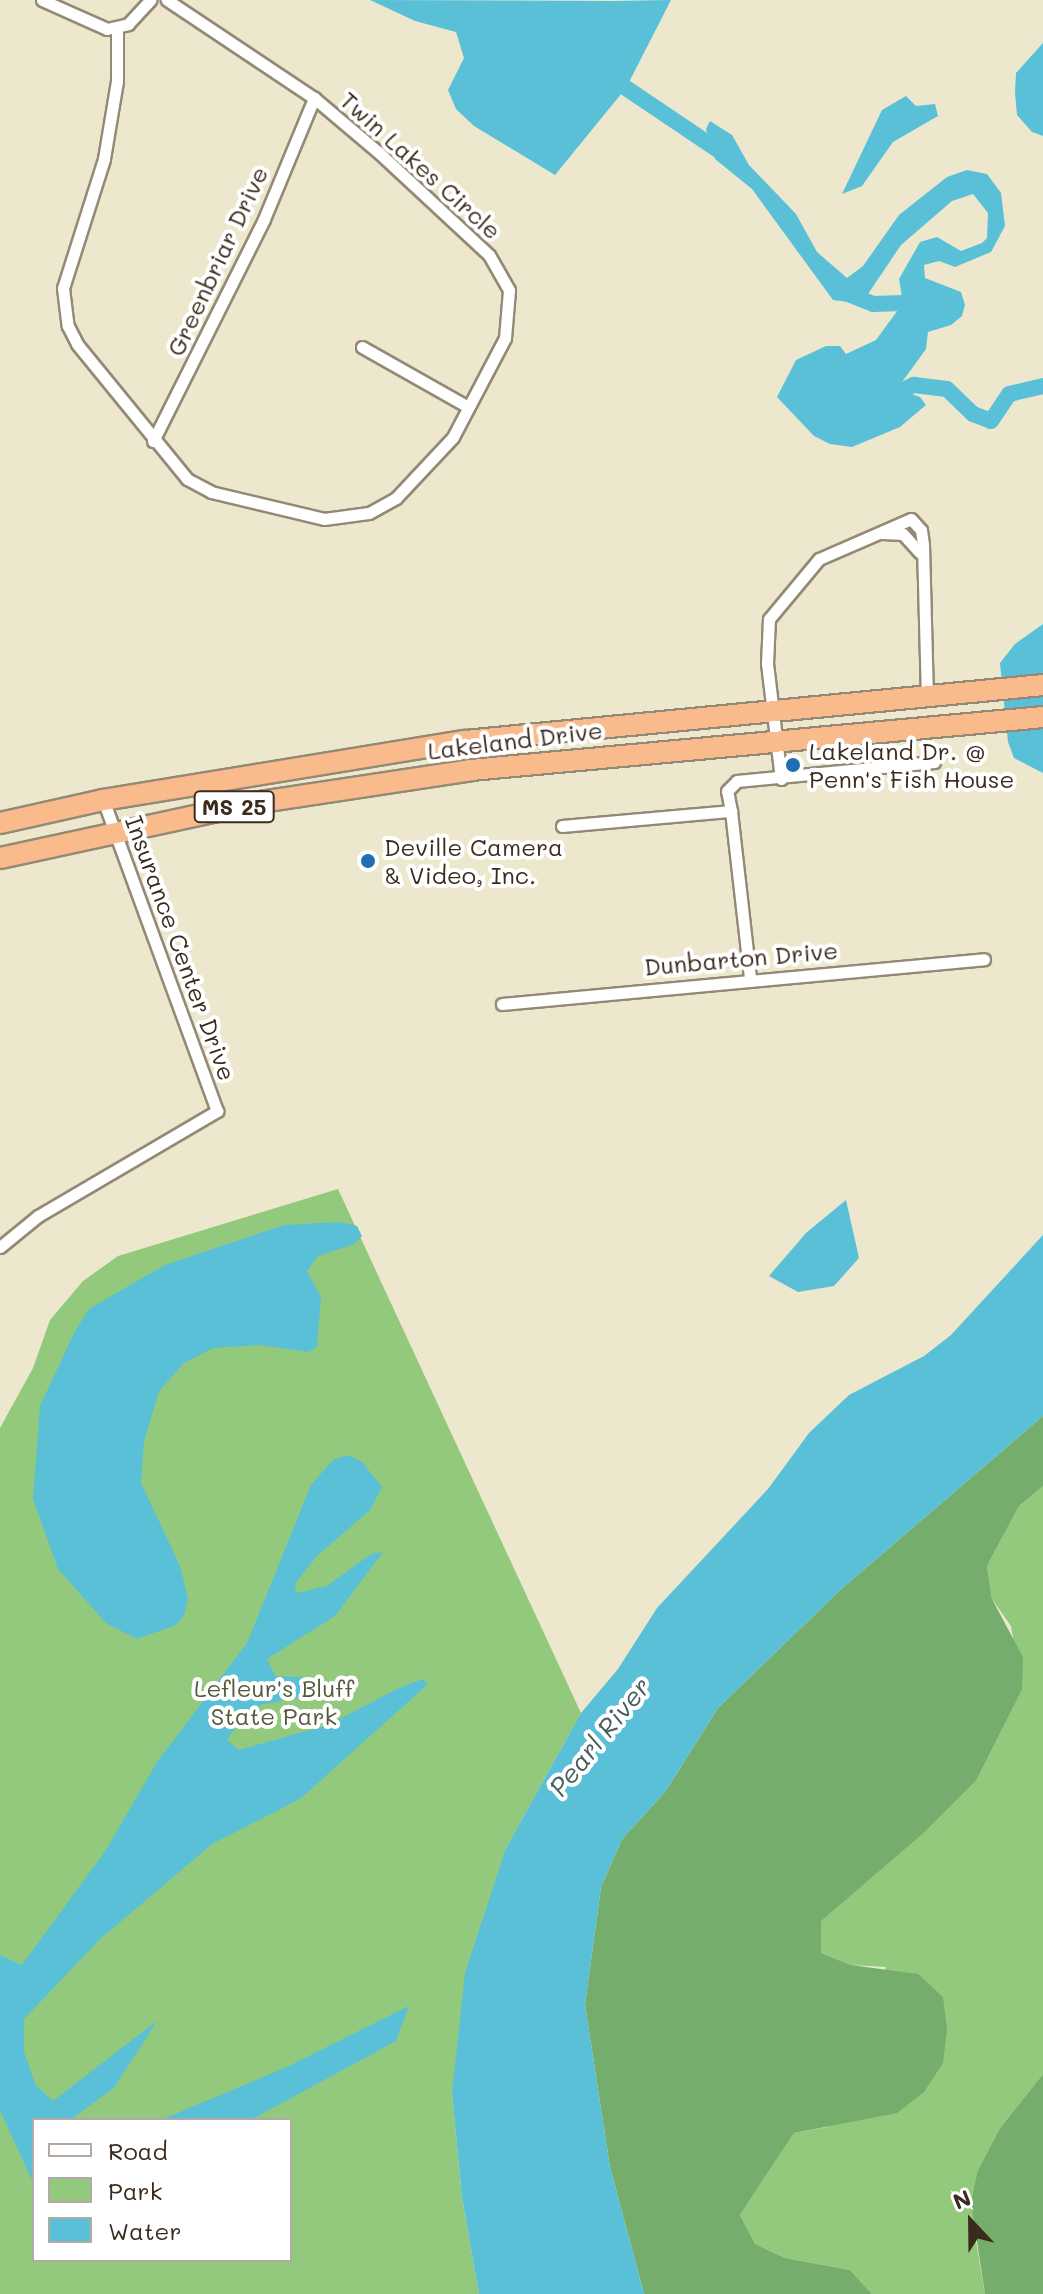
<!DOCTYPE html>
<style>
body{margin:0}
#map{position:relative;width:1043px;height:2294px;overflow:hidden;background:#ede8cd;font-family:Mali,sans-serif}
div>[style]{position:absolute}
.green>*{inset:0;background:#92c97c}
.forest>*{inset:0;background:#75ad6c}
.water>*{inset:0;background:#59c0d7}
.river>*{height:16px;margin:-8px;padding:0 8px;transform-origin:8px;border-radius:8px;background:#59c0d7}
.roads{filter:drop-shadow(2px 0 #948976) drop-shadow(-2px 0 #948976) drop-shadow(0 2px #948976) drop-shadow(0 -2px #948976)}
.street>*{height:11px;margin:-5.5px;padding:0 5.5px;transform-origin:5.5px;border-radius:5.5px;background:#fff}
.highway>*{height:20px;margin:-10px;padding:0 10px;transform-origin:10px;border-radius:10px;background:#fabb8c}
.dots>*{width:22px;height:22px;translate:-50% -50%;box-sizing:border-box;border:4px solid #fff;border-radius:50%}
span{translate:-50% -50%;white-space:nowrap;text-align:center;line-height:1.15;-webkit-text-stroke:8px #fff;paint-order:stroke}
.shield-label span{padding:2px 6px;background:#fff;border:2px solid;border-radius:6px;-webkit-text-stroke-width:0}
.shield-label{font-size:22px;color:#3b2a1e;font-weight:700}
.street-label{font-size:24px;color:#3b2a1e}
.poi-label{font-size:24px;color:#3b2a1e}
.left{translate:0 -50%;text-align:left}
.park-label{font-size:24px;color:#555a3a}
.water-label{font-size:26px;color:#465e5f;font-style:italic}
.legend{position:absolute;left:32px;top:2118px;width:260px;height:144px;box-sizing:border-box;background:#fff;border:2px solid #b1aaa5;margin:0;padding:10px 14px;list-style:none;font-size:24px;color:#3b2a1e}
.legend li{display:flex;align-items:center;gap:16px;height:40px}
.legend b{width:40px;border:2px solid #b1aaa5}
.north{position:absolute;left:931px;top:2182px;width:80px;height:80px;-webkit-text-stroke:6px #fff;paint-order:stroke;rotate:338deg;font-size:22px;font-weight:700;line-height:32px;text-align:center;color:#3b2a1e}
.north::after{content:'';display:block;margin:auto;width:28px;height:36px;background:#3b2a1e;clip-path:polygon(50% 0,100% 100%,50% 72%,0 100%)}
</style>
<div id="map">
<div class="green">
<div style="clip-path:polygon(evenodd,338px 1189px,581px 1713px,506px 1848px,452px 2093px,462px 2198px,479px 2294px,0 2294px,0 1428px,33px 1368px,50px 1320px,83px 1281px,118px 1256px,338px 1189px,34px 2120px,290px 2120px,290px 2260px,34px 2260px,34px 2120px)"></div>
<div style="clip-path:polygon(1043px 1486px,1043px 2074px,1000px 2128px,978px 2170px,975px 2235px,985px 2294px,872px 2294px,850px 2270px,785px 2258px,755px 2244px,740px 2215px,794px 2133px,827px 2127px,886px 1967px,851px 1965px,821px 1953px,821px 1920px,926px 1831px,976px 1781px,1022px 1690px,1011px 1626px,992px 1599px,987px 1566px,1019px 1506px)"></div>
</div>
<div class="forest">
<div style="clip-path:polygon(1043px 1416px,1043px 1486px,1019px 1506px,987px 1566px,992px 1599px,1023px 1657px,1022px 1690px,976px 1781px,926px 1831px,821px 1921px,821px 1953px,851px 1965px,918px 1974px,943px 1997px,947px 2030px,943px 2063px,924px 2092px,897px 2113px,794px 2133px,740px 2215px,755px 2244px,785px 2258px,850px 2270px,872px 2294px,644px 2294px,610px 2167px,585px 2005px,601px 1887px,622px 1839px,665px 1792px,718px 1708px,839px 1591px)"></div>
<div style="clip-path:polygon(1043px 2074px,1043px 2294px,985px 2294px,971px 2202px,978px 2170px,1000px 2128px)"></div>
</div>
<div class="water">
<div style="clip-path:polygon(370px 0,612px 1px,671px 0,626px 88px,555px 175px,474px 126px,456px 109px,448px 90px,464px 58px,456px 32px,415px 21px)"></div>
<div style="clip-path:polygon(1043px 43px,1043px 136px,1032px 132px,1017px 115px,1015px 93px,1016px 73px)"></div>
<div style="clip-path:polygon(906px 96px,916px 106px,935px 104px,938px 116px,893px 142px,862px 186px,842px 194px,882px 110px)"></div>
<div style="clip-path:polygon(710px 121px,732px 135px,749px 165px,796px 214px,817px 252px,847px 278px,863px 266px,899px 215px,947px 177px,967px 170px,987px 174px,1001px 193px,1005px 226px,991px 252px,955px 267px,939px 261px,924px 265px,925px 278px,961px 292px,965px 305px,962px 316px,951px 325px,928px 332px,926px 349px,897px 389px,920px 397px,926px 405px,900px 427px,852px 447px,830px 444px,814px 436px,777px 397px,796px 360px,826px 346px,840px 346px,846px 354px,876px 340px,903px 303px,899px 279px,920px 242px,937px 237px,961px 251px,982px 243px,987px 238px,988px 213px,973px 194px,952px 201px,901px 245px,868px 294px,848px 302px,833px 300px,752px 189px,715px 159px,706px 129px)"></div>
<div style="clip-path:polygon(1043px 624px,1043px 773px,1014px 758px,1008px 742px,1000px 663px,1015px 644px)"></div>
<div style="clip-path:polygon(846px 1200px,859px 1258px,834px 1286px,798px 1292px,769px 1276px,806px 1233px)"></div>
<div style="clip-path:polygon(340px 1222px,357px 1226px,362px 1236px,354px 1244px,318px 1256px,307px 1271px,321px 1297px,317px 1347px,308px 1352px,260px 1345px,213px 1348px,184px 1363px,159px 1391px,144px 1442px,141px 1483px,180px 1566px,188px 1599px,184px 1616px,176px 1625px,137px 1639px,106px 1623px,58px 1569px,33px 1499px,40px 1406px,75px 1331px,89px 1309px,165px 1265px,284px 1225px)"></div>
<div style="clip-path:polygon(1043px 1235px,1043px 1416px,839px 1591px,718px 1708px,665px 1792px,622px 1839px,601px 1887px,585px 2005px,610px 2167px,644px 2294px,479px 2294px,462px 2198px,452px 2093px,465px 1973px,506px 1848px,581px 1713px,618px 1669px,657px 1608px,768px 1489px,809px 1433px,849px 1395px,924px 1356px,951px 1335px)"></div>
<div style="clip-path:polygon(348px 1455px,362px 1462px,382px 1487px,370px 1510px,317px 1556px,295px 1584px,296px 1593px,327px 1586px,371px 1554px,383px 1552px,335px 1616px,267px 1659px,275px 1676px,314px 1678px,306px 1696px,261px 1705px,241px 1719px,227px 1740px,239px 1750px,328px 1725px,399px 1688px,423px 1679px,428px 1684px,300px 1799px,212px 1844px,99px 1940px,24px 2019px,24px 2052px,36px 2086px,53px 2101px,157px 2021px,114px 2088px,70px 2120px,34px 2120px,34px 2184px,0 2111px,0 1955px,22px 1965px,106px 1850px,157px 1762px,247px 1643px,311px 1485px,333px 1460px)"></div>
<div style="clip-path:polygon(409px 2006px,396px 2041px,251px 2120px,161px 2120px,289px 2066px)"></div>
</div>
<div class="river">
<div style="left:626px;top:88px;width:122px;rotate:34deg"></div>
<div style="left:841px;top:291px;width:35px;rotate:22deg"></div>
<div style="left:873px;top:304px;width:30px;rotate:-2deg"></div>
<div style="left:903px;top:303px;width:20px;rotate:53deg"></div>
<div style="left:882px;top:401px;width:36px;rotate:-27deg"></div>
<div style="left:914px;top:385px;width:33px;rotate:7deg"></div>
<div style="left:947px;top:389px;width:36px;rotate:44deg"></div>
<div style="left:973px;top:414px;width:19px;rotate:21deg"></div>
<div style="left:991px;top:421px;width:32px;rotate:-56deg"></div>
<div style="left:1009px;top:394px;width:35px;rotate:-13deg"></div>
</div>
<div class="roads">
<div class="street">
<div style="left:42px;top:0;width:71px;rotate:24deg"></div>
<div style="left:107px;top:29px;width:22px;rotate:-13deg"></div>
<div style="left:128px;top:24px;width:33px;rotate:-47deg"></div>
<div style="left:117px;top:28px;width:53px;rotate:90deg"></div>
<div style="left:117px;top:81px;width:79px;rotate:99.5deg"></div>
<div style="left:104px;top:159px;width:135px;rotate:107.6deg"></div>
<div style="left:63px;top:288px;width:38px;rotate:83deg"></div>
<div style="left:68px;top:326px;width:20px;rotate:63deg"></div>
<div style="left:77px;top:344px;width:174px;rotate:50.8deg"></div>
<div style="left:187px;top:479px;width:27px;rotate:28deg"></div>
<div style="left:211px;top:492px;width:116px;rotate:13.4deg"></div>
<div style="left:324px;top:519px;width:45px;rotate:-7.6deg"></div>
<div style="left:369px;top:513px;width:31px;rotate:-29deg"></div>
<div style="left:396px;top:498px;width:83px;rotate:-46.9deg"></div>
<div style="left:453px;top:437px;width:112px;rotate:-62.3deg"></div>
<div style="left:505px;top:338px;width:48px;rotate:-85.2deg"></div>
<div style="left:509px;top:290px;width:40px;rotate:-119.7deg"></div>
<div style="left:489px;top:255px;width:151px;rotate:-137.1deg"></div>
<div style="left:378px;top:152px;width:84px;rotate:-139.8deg"></div>
<div style="left:314px;top:98px;width:177px;rotate:-146.3deg"></div>
<div style="left:362px;top:347px;width:122px;rotate:29.5deg"></div>
<div style="left:153px;top:441px;width:248px;rotate:-63.4deg"></div>
<div style="left:264px;top:219px;width:131px;rotate:-67.5deg"></div>
<div style="left:882px;top:533px;width:21px;rotate:3deg"></div>
<div style="left:903px;top:534px;width:25px;rotate:48deg"></div>
<div style="left:781px;top:779px;width:116px;rotate:-96.9deg"></div>
<div style="left:767px;top:664px;width:45px;rotate:-87.5deg"></div>
<div style="left:769px;top:619px;width:78px;rotate:-50.2deg"></div>
<div style="left:819px;top:559px;width:100px;rotate:-23.5deg"></div>
<div style="left:911px;top:519px;width:15px;rotate:48deg"></div>
<div style="left:921px;top:530px;width:15px;rotate:82deg"></div>
<div style="left:923px;top:545px;width:150px;rotate:88.5deg"></div>
<div style="left:731px;top:811px;width:168px;rotate:83.5deg"></div>
<div style="left:562px;top:826px;width:170px;rotate:-5.1deg"></div>
<div style="left:731px;top:811px;width:20px;rotate:-101deg"></div>
<div style="left:727px;top:791px;width:14px;rotate:-45deg"></div>
<div style="left:737px;top:781px;width:198px;rotate:-5.5deg"></div>
<div style="left:502px;top:1004px;width:484px;rotate:-5.3deg"></div>
<div style="left:0;top:1247px;width:49px;rotate:-39.2deg"></div>
<div style="left:38px;top:1216px;width:208px;rotate:-30.4deg"></div>
<div style="left:217px;top:1111px;width:331px;rotate:-110.1deg"></div>
</div>
<div class="highway">
<div style="left:0;top:823px;width:106px;rotate:-12.6deg"></div>
<div style="left:103px;top:800px;width:367px;rotate:-9.3deg"></div>
<div style="left:465px;top:741px;width:581px;rotate:-5.53deg"></div>
<div style="left:0;top:858px;width:260px;rotate:-12.2deg"></div>
<div style="left:254px;top:803px;width:219px;rotate:-8.6deg"></div>
<div style="left:471px;top:770px;width:574px;rotate:-5.29deg"></div>
</div>
</div>
<div class="dots">
<div style="left:793px;top:765px;background:#1f6fb2"></div>
<div style="left:368px;top:861px;background:#1f6fb2"></div>
</div>
<div class="shield-label">
<span style="left:234px;top:807px">MS 25</span>
</div>
<div class="street-label">
<span style="left:421px;top:165px;rotate:42deg">Twin Lakes Circle</span>
<span style="left:217px;top:261px;rotate:-65deg">Greenbriar Drive</span>
<span style="left:515px;top:740px;rotate:-7deg">Lakeland Drive</span>
<span style="left:181px;top:948px;rotate:70deg">Insurance Center Drive</span>
<span style="left:741px;top:958px;rotate:-5deg">Dunbarton Drive</span>
</div>
<div class="poi-label">
<span class="left" style="left:809px;top:765px">Lakeland Dr. @<br>Penn's Fish House</span>
<span class="left" style="left:384px;top:861px">Deville Camera<br>&amp; Video, Inc.</span>
</div>
<div class="park-label">
<span style="left:274px;top:1702px">Lefleur's Bluff<br>State Park</span>
</div>
<div class="water-label">
<span style="left:600px;top:1737px;rotate:-51deg">Pearl River</span>
</div>
<ul class="legend">
<li><b style="height:10px;background:#fff"></b>Road</li>
<li><b style="height:22px;background:#92c97c"></b>Park</li>
<li><b style="height:22px;background:#59c0d7"></b>Water</li>
</ul>
<div class="north">N</div>
</div>
